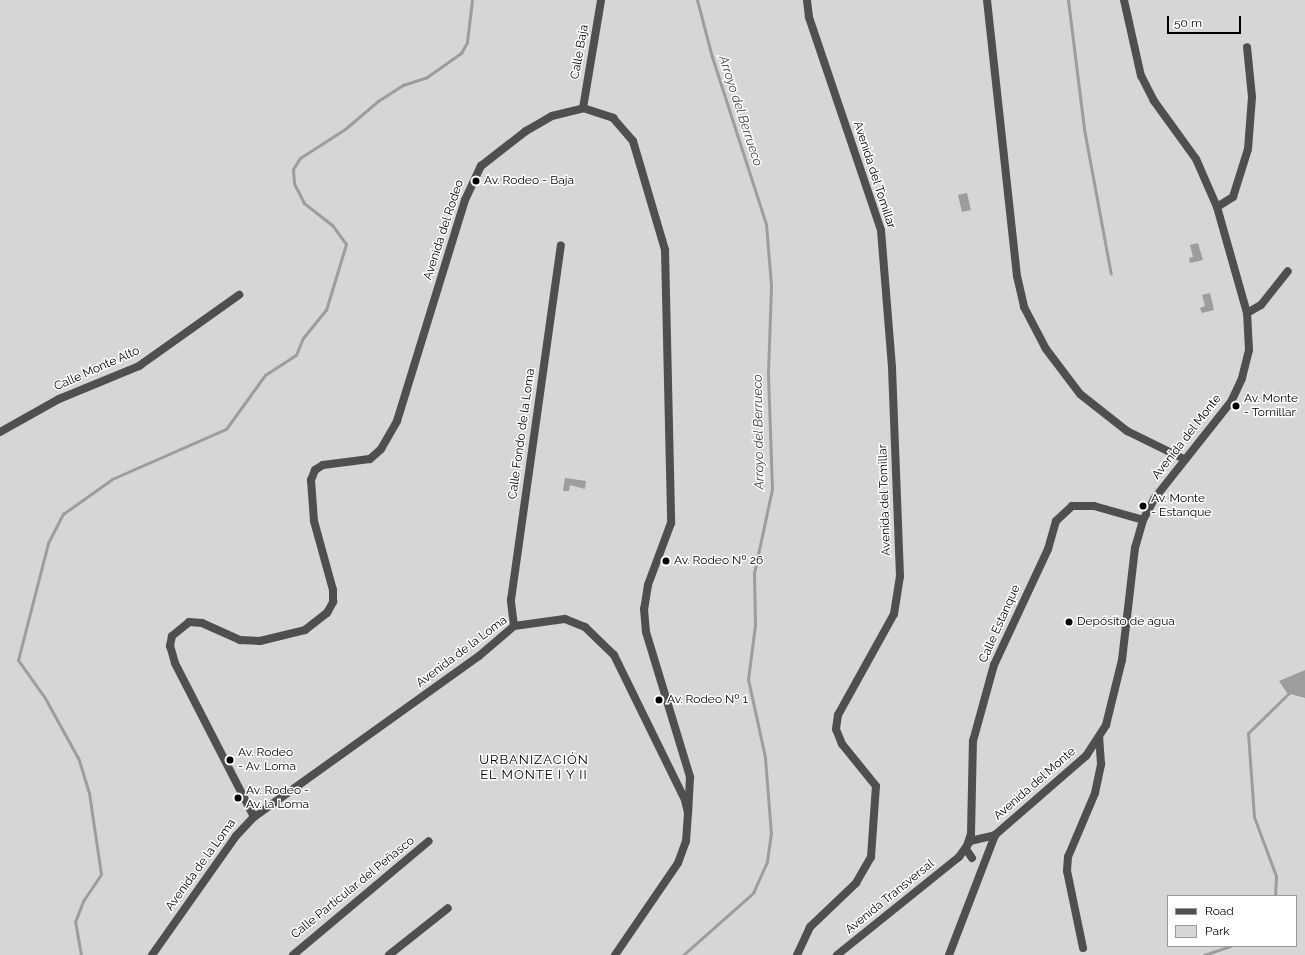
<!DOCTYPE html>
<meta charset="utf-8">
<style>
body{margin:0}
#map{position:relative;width:1305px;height:955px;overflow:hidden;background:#fff;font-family:Raleway,sans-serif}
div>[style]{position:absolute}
.green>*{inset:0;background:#d6d6d6}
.water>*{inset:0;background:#9d9d9d}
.stream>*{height:3px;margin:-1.5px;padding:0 1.5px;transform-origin:1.5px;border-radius:1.5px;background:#9d9d9d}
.street>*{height:8px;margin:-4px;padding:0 4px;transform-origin:4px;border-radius:4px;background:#4f4f4f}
.dots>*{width:11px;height:11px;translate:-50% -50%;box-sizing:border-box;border:2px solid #fff;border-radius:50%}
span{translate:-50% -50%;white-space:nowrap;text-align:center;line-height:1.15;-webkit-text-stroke:3px #fff;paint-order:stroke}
.street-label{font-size:12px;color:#000}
.poi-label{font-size:12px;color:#000}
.left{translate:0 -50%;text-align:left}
.water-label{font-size:13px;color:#3e3e3e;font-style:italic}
.neighbourhood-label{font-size:13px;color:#000;letter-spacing:1px}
.legend{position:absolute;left:1167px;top:895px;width:130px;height:52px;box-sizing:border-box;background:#fff;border:1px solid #999;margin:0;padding:5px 7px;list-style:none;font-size:12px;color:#000}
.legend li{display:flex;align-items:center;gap:8px;height:20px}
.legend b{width:20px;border:1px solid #999}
.scale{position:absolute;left:1167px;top:16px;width:74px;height:18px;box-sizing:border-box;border:2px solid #000;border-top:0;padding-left:5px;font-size:12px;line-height:14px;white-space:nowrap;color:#000;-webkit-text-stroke:3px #fff;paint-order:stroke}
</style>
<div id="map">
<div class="green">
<div style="clip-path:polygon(evenodd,0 0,1305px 0,1305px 955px,0 955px,0 0,1168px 896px,1296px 896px,1296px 946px,1168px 946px,1168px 896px)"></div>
</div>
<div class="water">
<div style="clip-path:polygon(967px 193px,971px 210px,962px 212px,958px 195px)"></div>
<div style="clip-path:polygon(1198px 243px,1203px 260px,1190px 263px,1189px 258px,1193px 257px,1190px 245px)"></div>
<div style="clip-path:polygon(1210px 293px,1214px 310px,1202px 313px,1200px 308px,1205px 306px,1202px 295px)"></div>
<div style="clip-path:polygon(565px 478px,586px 481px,585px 489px,570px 485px,569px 491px,563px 491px)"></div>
<div style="clip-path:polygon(1305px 670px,1305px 698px,1287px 693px,1279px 681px)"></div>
</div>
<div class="stream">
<div style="left:1068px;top:0;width:130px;rotate:82.9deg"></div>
<div style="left:1084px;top:129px;width:147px;rotate:79.5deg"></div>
<div style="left:1275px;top:896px;width:20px;rotate:-87deg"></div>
<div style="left:1276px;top:876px;width:63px;rotate:-110.4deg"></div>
<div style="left:1254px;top:817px;width:84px;rotate:-94.1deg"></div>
<div style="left:1248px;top:733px;width:59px;rotate:-44.3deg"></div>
<div style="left:81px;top:955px;width:34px;rotate:-100deg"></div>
<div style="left:75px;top:922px;width:22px;rotate:-69deg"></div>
<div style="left:83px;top:901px;width:32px;rotate:-56deg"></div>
<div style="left:101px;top:874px;width:82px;rotate:-98.4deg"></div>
<div style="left:89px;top:793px;width:37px;rotate:-107deg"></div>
<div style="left:78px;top:758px;width:68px;rotate:-118.8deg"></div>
<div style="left:45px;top:698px;width:47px;rotate:-125.4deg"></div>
<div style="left:18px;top:660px;width:121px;rotate:-75.6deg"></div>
<div style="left:48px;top:543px;width:33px;rotate:-63deg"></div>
<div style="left:63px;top:514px;width:60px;rotate:-35.5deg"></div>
<div style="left:112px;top:479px;width:124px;rotate:-23.7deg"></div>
<div style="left:226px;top:429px;width:67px;rotate:-54.2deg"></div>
<div style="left:265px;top:375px;width:37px;rotate:-33deg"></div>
<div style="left:296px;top:355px;width:18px;rotate:-68deg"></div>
<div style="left:303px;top:338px;width:36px;rotate:-51deg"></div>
<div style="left:326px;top:310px;width:69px;rotate:-73.1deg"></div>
<div style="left:346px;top:244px;width:24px;rotate:-126deg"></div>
<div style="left:332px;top:225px;width:36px;rotate:-142deg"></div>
<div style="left:304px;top:203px;width:22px;rotate:-117deg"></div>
<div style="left:294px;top:183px;width:14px;rotate:-94deg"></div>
<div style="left:293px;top:169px;width:13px;rotate:-58deg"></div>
<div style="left:300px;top:158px;width:54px;rotate:-32.8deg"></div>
<div style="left:345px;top:129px;width:43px;rotate:-40.3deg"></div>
<div style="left:378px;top:101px;width:30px;rotate:-33deg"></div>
<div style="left:403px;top:85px;width:25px;rotate:-18deg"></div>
<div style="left:427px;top:77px;width:42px;rotate:-35.2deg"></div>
<div style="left:461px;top:53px;width:13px;rotate:-61deg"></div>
<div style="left:467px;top:42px;width:42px;rotate:-83.2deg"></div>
<div style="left:683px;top:955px;width:94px;rotate:-41.5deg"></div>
<div style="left:753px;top:893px;width:35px;rotate:-66deg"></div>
<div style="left:767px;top:861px;width:27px;rotate:-82deg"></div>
<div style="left:771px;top:834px;width:77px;rotate:-94.5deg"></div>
<div style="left:765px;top:757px;width:80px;rotate:-102.3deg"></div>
<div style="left:748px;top:679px;width:54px;rotate:-82.6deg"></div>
<div style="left:755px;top:625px;width:52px;rotate:-91.1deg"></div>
<div style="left:754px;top:573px;width:86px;rotate:-77.9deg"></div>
<div style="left:772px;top:489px;width:116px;rotate:-92deg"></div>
<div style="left:768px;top:373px;width:88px;rotate:-88deg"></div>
<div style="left:771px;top:285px;width:61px;rotate:-94.7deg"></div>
<div style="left:766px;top:224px;width:176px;rotate:-107.9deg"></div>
<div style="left:712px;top:57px;width:59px;rotate:-104.7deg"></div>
<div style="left:1204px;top:955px;width:28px;rotate:-19deg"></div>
</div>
<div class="street">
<div style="left:987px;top:0;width:278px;rotate:83.8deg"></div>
<div style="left:1017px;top:276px;width:32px;rotate:77deg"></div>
<div style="left:1024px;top:307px;width:47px;rotate:62.4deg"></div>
<div style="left:1046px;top:349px;width:56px;rotate:52.9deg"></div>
<div style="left:1080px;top:394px;width:60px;rotate:38.2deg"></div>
<div style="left:1127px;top:431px;width:64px;rotate:26.2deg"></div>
<div style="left:583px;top:108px;width:109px;rotate:-80.5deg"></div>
<div style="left:1217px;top:207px;width:19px;rotate:-32deg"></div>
<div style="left:1233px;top:197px;width:50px;rotate:-72.6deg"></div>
<div style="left:1248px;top:149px;width:52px;rotate:-85.6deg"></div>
<div style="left:1252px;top:97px;width:50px;rotate:-95.7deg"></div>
<div style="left:1247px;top:313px;width:16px;rotate:-30deg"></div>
<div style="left:1261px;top:305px;width:43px;rotate:-51.5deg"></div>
<div style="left:0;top:432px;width:68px;rotate:-29.2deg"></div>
<div style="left:59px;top:399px;width:87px;rotate:-22.4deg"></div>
<div style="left:139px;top:366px;width:123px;rotate:-35.4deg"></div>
<div style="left:514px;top:626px;width:26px;rotate:-97deg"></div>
<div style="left:511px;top:600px;width:358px;rotate:-82deg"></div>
<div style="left:254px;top:817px;width:173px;rotate:-117.2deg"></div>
<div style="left:175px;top:663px;width:18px;rotate:-106deg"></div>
<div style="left:170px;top:646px;width:10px;rotate:-79deg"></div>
<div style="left:172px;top:636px;width:22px;rotate:-39deg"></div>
<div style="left:189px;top:622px;width:13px;rotate:4deg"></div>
<div style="left:202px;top:623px;width:42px;rotate:24.1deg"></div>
<div style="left:240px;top:640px;width:20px;rotate:3deg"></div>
<div style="left:260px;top:641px;width:46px;rotate:-13.7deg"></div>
<div style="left:305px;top:630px;width:28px;rotate:-38deg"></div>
<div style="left:327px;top:613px;width:13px;rotate:-61deg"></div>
<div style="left:333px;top:602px;width:12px;rotate:-90deg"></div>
<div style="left:333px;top:590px;width:72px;rotate:-105.4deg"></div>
<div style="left:314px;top:521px;width:41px;rotate:-94.2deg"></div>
<div style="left:311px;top:480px;width:11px;rotate:-68deg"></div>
<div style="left:315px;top:470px;width:9px;rotate:-32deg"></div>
<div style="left:323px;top:465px;width:47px;rotate:-7.3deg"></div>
<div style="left:370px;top:459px;width:15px;rotate:-42deg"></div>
<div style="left:381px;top:449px;width:32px;rotate:-60deg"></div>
<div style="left:397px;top:421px;width:231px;rotate:-72.9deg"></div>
<div style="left:465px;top:200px;width:38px;rotate:-65deg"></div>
<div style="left:481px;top:166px;width:57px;rotate:-37.9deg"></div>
<div style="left:526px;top:131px;width:30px;rotate:-30deg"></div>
<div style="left:552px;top:116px;width:32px;rotate:-14deg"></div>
<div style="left:583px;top:108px;width:32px;rotate:18deg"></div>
<div style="left:613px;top:118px;width:30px;rotate:49deg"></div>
<div style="left:633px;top:141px;width:114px;rotate:73.6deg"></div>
<div style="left:665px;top:250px;width:273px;rotate:88.7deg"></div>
<div style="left:671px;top:523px;width:66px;rotate:110.4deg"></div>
<div style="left:648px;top:585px;width:24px;rotate:99deg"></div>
<div style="left:644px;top:609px;width:23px;rotate:85deg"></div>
<div style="left:646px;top:632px;width:152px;rotate:73.1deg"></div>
<div style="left:690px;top:777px;width:36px;rotate:93deg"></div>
<div style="left:972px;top:858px;width:11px;rotate:-124deg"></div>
<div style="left:966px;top:849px;width:16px;rotate:-72deg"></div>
<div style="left:971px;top:834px;width:93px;rotate:-88.8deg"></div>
<div style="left:973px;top:741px;width:79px;rotate:-74.6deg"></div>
<div style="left:994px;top:665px;width:128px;rotate:-65deg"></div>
<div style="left:1048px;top:549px;width:29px;rotate:-74deg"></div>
<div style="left:1056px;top:521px;width:22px;rotate:-43deg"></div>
<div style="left:1072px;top:506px;width:22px"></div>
<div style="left:1094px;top:506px;width:51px;rotate:15.9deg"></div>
<div style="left:1083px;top:948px;width:79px;rotate:-101.7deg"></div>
<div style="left:1067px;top:871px;width:14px;rotate:-86deg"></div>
<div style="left:1068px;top:857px;width:69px;rotate:-67.1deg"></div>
<div style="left:1095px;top:793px;width:30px;rotate:-78deg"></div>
<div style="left:1101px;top:764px;width:26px;rotate:-94deg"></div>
<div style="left:152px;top:955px;width:146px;rotate:-54.8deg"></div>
<div style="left:236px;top:836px;width:26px;rotate:-47deg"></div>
<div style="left:254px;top:817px;width:277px;rotate:-35.6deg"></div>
<div style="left:479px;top:656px;width:46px;rotate:-40.6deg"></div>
<div style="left:514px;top:626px;width:51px;rotate:-7.8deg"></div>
<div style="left:565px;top:619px;width:22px;rotate:22deg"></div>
<div style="left:585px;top:627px;width:40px;rotate:44deg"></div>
<div style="left:614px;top:655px;width:161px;rotate:63.9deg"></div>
<div style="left:685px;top:800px;width:13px;rotate:77deg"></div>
<div style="left:688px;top:813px;width:28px;rotate:94deg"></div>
<div style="left:686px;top:841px;width:23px;rotate:110deg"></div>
<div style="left:678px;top:863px;width:112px;rotate:124.4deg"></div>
<div style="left:293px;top:955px;width:177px;rotate:-40deg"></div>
<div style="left:389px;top:955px;width:75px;rotate:-38.5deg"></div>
<div style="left:797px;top:955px;width:31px;rotate:-65deg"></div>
<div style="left:810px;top:927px;width:64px;rotate:-43.7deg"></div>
<div style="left:856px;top:883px;width:30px;rotate:-60deg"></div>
<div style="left:871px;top:857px;width:71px;rotate:-86deg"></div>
<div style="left:876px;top:786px;width:54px;rotate:-129deg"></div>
<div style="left:842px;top:744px;width:16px;rotate:-112deg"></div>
<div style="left:836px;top:729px;width:14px;rotate:-82deg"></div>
<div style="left:838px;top:715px;width:115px;rotate:-61deg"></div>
<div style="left:894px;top:614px;width:38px;rotate:-81deg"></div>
<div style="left:900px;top:576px;width:209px;rotate:-92.2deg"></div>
<div style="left:892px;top:367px;width:137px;rotate:-94.6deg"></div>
<div style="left:881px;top:230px;width:225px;rotate:-108.7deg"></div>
<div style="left:809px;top:17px;width:17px;rotate:-97deg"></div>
<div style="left:837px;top:955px;width:156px;rotate:-38.8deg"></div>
<div style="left:959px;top:857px;width:19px;rotate:-55deg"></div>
<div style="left:970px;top:841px;width:26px;rotate:-13deg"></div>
<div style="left:949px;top:955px;width:129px;rotate:-69deg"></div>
<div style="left:995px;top:835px;width:121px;rotate:-41deg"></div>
<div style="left:1086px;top:756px;width:37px;rotate:-57deg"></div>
<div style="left:1106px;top:725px;width:67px;rotate:-76.2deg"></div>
<div style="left:1122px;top:660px;width:113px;rotate:-83.4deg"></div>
<div style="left:1135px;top:548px;width:29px;rotate:-74deg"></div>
<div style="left:1143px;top:520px;width:24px;rotate:-62deg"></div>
<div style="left:1154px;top:499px;width:124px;rotate:-51.6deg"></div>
<div style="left:1231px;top:402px;width:26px;rotate:-65deg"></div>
<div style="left:1242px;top:378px;width:29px;rotate:-76deg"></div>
<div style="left:1249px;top:350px;width:37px;rotate:-93deg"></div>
<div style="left:1247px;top:313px;width:110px;rotate:-105.8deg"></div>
<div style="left:1217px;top:207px;width:52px;rotate:-113.6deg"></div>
<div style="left:1196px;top:159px;width:72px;rotate:-125.9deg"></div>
<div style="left:1154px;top:101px;width:28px;rotate:-117deg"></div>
<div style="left:1141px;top:76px;width:78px;rotate:-102.6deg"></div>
</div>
<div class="dots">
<div style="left:476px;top:181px;background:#000"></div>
<div style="left:1236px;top:406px;background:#000"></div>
<div style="left:1143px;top:506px;background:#000"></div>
<div style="left:666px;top:561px;background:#000"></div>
<div style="left:1069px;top:622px;background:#000"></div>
<div style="left:659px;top:700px;background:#000"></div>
<div style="left:230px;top:760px;background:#000"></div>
<div style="left:238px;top:798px;background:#000"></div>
</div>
<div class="street-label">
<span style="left:580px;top:52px;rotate:-80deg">Calle Baja</span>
<span style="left:874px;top:175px;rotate:72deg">Avenida del Tomillar</span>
<span style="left:444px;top:230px;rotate:-72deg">Avenida del Rodeo</span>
<span style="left:97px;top:369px;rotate:-24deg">Calle Monte Alto</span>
<span style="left:522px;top:434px;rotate:-82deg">Calle Fondo de la Loma</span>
<span style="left:1187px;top:437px;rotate:-52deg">Avenida del Monte</span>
<span style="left:885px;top:500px;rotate:-92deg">Avenida del Tomillar</span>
<span style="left:1000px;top:624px;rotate:-66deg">Calle Estanque</span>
<span style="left:462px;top:652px;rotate:-37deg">Avenida de la Loma</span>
<span style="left:1035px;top:784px;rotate:-41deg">Avenida del Monte</span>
<span style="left:201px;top:865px;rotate:-54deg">Avenida de la Loma</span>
<span style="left:353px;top:888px;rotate:-39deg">Calle Particular del Peñasco</span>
<span style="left:890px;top:897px;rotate:-39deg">Avenida Transversal</span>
</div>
<div class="poi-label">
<span class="left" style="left:484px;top:181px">Av. Rodeo - Baja</span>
<span class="left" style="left:1244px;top:406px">Av. Monte<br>- Tomillar</span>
<span class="left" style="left:1151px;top:506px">Av. Monte<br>- Estanque</span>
<span class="left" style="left:674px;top:561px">Av. Rodeo Nº 26</span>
<span class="left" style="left:1077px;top:622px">Depósito de agua</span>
<span class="left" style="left:667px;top:700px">Av. Rodeo Nº 1</span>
<span class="left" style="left:238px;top:760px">Av. Rodeo<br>- Av. Loma</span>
<span class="left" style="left:246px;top:798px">Av. Rodeo -<br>Av. la Loma</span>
</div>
<div class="water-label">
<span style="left:740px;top:111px;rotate:72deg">Arroyo del Berrueco</span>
<span style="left:759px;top:432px;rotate:-91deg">Arroyo del Berrueco</span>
</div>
<div class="neighbourhood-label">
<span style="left:534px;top:768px">URBANIZACIÓN<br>EL MONTE I Y II</span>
</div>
<ul class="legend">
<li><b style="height:5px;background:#4f4f4f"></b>Road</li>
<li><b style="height:11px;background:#d6d6d6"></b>Park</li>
</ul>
<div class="scale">50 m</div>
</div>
